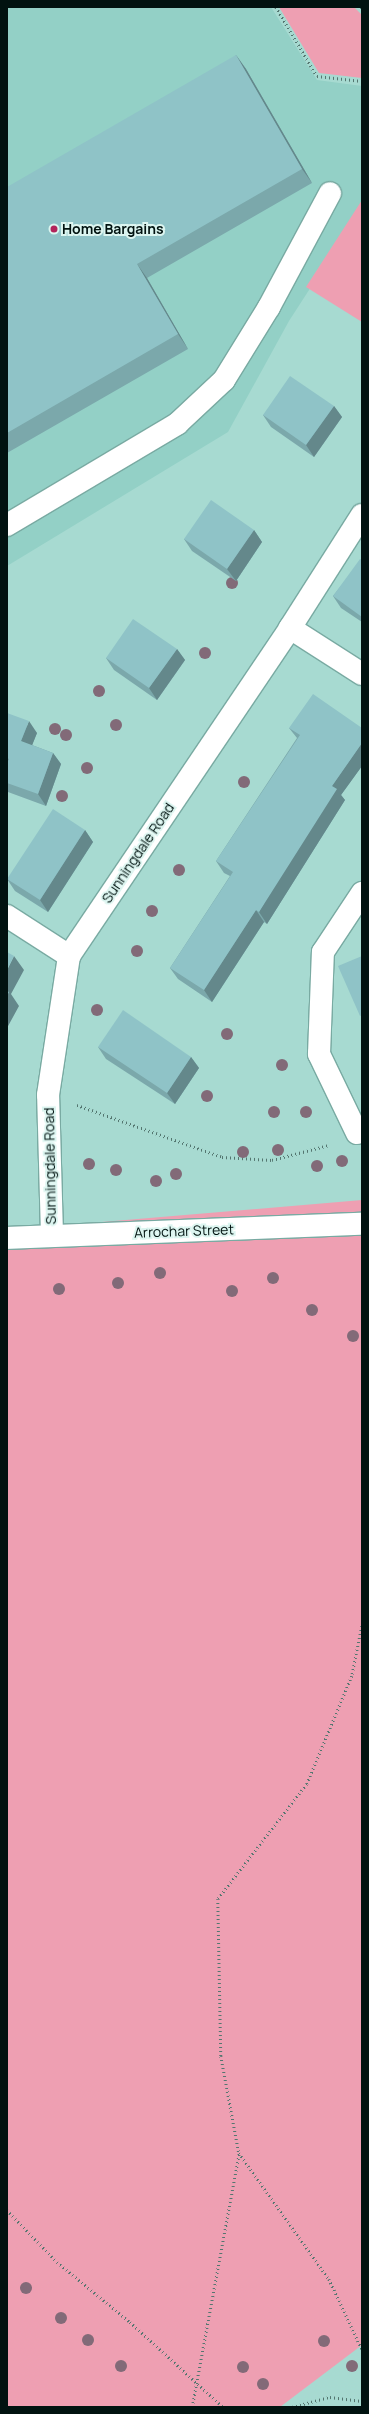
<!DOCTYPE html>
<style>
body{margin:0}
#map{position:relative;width:369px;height:2414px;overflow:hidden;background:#a7dad1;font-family:Manrope,sans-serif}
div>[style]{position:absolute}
.built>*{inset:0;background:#93d0c6}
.green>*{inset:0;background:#ee9fb2}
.path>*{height:2.5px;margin-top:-1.25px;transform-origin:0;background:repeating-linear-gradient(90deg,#547670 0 1px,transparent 0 4px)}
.roads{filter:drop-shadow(1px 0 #79aaa2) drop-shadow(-1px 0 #79aaa2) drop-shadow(0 1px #79aaa2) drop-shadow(0 -1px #79aaa2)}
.minor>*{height:22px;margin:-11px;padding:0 11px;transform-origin:11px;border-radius:11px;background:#fff}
.trees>*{width:12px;height:12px;margin:-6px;border-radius:50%;background:#826a78}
.wall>*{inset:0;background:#7ba8ab}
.shaded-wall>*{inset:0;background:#64888b}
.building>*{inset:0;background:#8fc3c7}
.dots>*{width:11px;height:11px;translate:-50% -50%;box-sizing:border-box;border:2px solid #dcf5f0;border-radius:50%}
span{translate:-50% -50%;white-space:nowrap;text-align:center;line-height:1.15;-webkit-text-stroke:4px #dcf5f0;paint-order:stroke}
.poi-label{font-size:14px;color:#011210;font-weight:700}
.left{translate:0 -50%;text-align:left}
.street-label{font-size:14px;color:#011210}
.frame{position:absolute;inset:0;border:8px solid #011210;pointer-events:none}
</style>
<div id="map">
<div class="built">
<div style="clip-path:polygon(7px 7px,271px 7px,317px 80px,362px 86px,362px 208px,289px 321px,228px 432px,7px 566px)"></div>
</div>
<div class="green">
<div style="clip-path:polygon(279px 7px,354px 7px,362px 15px,362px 78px,319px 73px)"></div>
<div style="clip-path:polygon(362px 200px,362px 322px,306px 287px)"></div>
<div style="clip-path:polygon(362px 1200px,362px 2345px,280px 2407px,7px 2407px,7px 1230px)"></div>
</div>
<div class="path">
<div style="left:276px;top:7px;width:80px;rotate:59.3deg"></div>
<div style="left:317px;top:76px;width:45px;rotate:6.3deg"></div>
<div style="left:361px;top:7px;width:1px;rotate:45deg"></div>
<div style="left:77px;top:1105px;width:154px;rotate:19.7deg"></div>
<div style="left:222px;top:1157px;width:50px;rotate:3.4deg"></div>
<div style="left:272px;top:1160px;width:59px;rotate:-14.7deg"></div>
<div style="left:362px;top:1626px;width:51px;rotate:101.3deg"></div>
<div style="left:352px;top:1676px;width:117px;rotate:112.6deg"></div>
<div style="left:307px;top:1784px;width:145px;rotate:127.7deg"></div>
<div style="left:218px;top:1899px;width:157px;rotate:88.9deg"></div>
<div style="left:221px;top:2056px;width:99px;rotate:79.5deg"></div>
<div style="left:239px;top:2153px;width:155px;rotate:54.5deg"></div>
<div style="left:329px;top:2279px;width:77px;rotate:64.8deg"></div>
<div style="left:7px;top:2210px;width:72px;rotate:46.1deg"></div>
<div style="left:57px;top:2262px;width:94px;rotate:39.4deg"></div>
<div style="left:130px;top:2322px;width:126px;rotate:42.4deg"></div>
<div style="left:192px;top:2407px;width:257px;rotate:-79.5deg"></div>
<div style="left:292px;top:2407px;width:39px;rotate:-15deg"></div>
<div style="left:330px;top:2397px;width:32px;rotate:7deg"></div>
</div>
<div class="roads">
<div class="minor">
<div style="left:7px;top:525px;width:198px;rotate:-30.7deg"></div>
<div style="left:177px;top:424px;width:64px;rotate:-43.1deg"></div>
<div style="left:224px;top:380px;width:86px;rotate:-58.3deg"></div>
<div style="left:269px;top:307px;width:129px;rotate:-61.8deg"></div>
<div style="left:290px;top:628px;width:85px;rotate:32.6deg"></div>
<div style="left:7px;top:916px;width:74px;rotate:32.8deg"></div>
<div style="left:357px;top:1133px;width:88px;rotate:-115.7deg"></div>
<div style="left:319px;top:1054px;width:102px;rotate:-87.8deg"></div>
<div style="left:323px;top:952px;width:71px;rotate:-56.5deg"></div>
<div style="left:52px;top:1235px;width:140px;rotate:-91.6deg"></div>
<div style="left:48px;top:1095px;width:141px;rotate:-81.4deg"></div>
<div style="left:69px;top:956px;width:396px;rotate:-56deg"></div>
<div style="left:290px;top:628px;width:134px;rotate:-57.5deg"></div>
<div style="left:7px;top:1238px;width:355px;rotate:-2.3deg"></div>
</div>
</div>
<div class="trees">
<div style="left:232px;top:583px"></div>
<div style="left:205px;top:653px"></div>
<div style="left:99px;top:691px"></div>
<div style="left:116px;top:725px"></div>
<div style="left:55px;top:729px"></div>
<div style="left:66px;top:735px"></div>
<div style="left:87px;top:768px"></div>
<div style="left:244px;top:782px"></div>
<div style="left:62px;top:796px"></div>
<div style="left:179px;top:870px"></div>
<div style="left:152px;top:911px"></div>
<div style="left:137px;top:951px"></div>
<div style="left:97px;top:1010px"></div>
<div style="left:227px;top:1034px"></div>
<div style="left:282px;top:1065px"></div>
<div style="left:207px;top:1096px"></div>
<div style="left:274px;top:1112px"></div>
<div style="left:306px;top:1112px"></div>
<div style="left:278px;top:1150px"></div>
<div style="left:243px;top:1152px"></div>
<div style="left:342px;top:1161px"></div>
<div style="left:89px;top:1164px"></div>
<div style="left:317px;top:1166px"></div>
<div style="left:116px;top:1170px"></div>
<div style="left:176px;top:1174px"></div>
<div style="left:156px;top:1181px"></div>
<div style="left:160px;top:1273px"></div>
<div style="left:273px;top:1278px"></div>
<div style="left:118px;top:1283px"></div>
<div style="left:59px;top:1289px"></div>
<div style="left:232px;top:1291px"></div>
<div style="left:312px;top:1310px"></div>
<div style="left:353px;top:1336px"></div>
<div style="left:26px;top:2288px"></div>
<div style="left:61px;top:2318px"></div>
<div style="left:88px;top:2340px"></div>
<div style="left:324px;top:2341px"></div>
<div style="left:121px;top:2366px"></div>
<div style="left:352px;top:2366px"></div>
<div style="left:243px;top:2367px"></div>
<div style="left:263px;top:2384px"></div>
</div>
<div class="wall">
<div style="clip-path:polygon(236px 55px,246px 69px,312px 183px,147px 278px,188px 349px,7px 453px,7px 295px)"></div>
<div style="clip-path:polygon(334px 406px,342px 417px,314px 457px,271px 427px,263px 415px)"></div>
<div style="clip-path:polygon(254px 530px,262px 542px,236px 581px,192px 551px,184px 539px)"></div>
<div style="clip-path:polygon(362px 560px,362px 622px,341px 608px,333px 596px)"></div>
<div style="clip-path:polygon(177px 649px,185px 660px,157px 700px,114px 670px,106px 658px)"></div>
<div style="clip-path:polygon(7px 713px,37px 733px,32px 745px,53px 753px,61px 764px,46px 806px,8px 792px,7px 790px)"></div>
<div style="clip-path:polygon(289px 728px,362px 728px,362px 766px,341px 795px,345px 800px,267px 924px,264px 922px,212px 1002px,178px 979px,170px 968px,230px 876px,224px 873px,216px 861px,297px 738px)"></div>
<div style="clip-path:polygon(85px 830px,93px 842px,48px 912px,15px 891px,7px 879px)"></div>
<div style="clip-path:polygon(98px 1047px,191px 1057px,199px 1068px,175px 1104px,106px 1059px)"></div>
</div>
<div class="shaded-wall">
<div style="clip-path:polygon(236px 55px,246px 69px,312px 183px,302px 169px)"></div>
<div style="clip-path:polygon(137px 264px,147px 278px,188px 349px,178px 334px)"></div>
<div style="clip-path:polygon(334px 406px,342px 417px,314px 457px,306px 445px)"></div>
<div style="clip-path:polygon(254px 530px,262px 542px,236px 581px,227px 569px)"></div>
<div style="clip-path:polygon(177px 649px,185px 660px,157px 700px,149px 688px)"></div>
<div style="clip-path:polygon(29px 721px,37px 733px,29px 753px,21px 741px)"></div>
<div style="clip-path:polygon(362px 743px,362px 766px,341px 795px,345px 800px,267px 924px,259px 912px,332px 786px)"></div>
<div style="clip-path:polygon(53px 753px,61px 764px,46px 806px,38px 794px)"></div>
<div style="clip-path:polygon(85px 830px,93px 842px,48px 912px,40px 900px)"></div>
<div style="clip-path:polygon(256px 910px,264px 922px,212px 1002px,204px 990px)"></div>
<div style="clip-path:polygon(14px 956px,24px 970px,11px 994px,19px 1006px,7px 1028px,7px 970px)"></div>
<div style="clip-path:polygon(191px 1057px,199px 1068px,175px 1104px,167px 1093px)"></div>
</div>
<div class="building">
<div style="clip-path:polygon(236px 55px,302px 169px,137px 264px,178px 334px,7px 433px,7px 295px,8px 295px,7px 294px,7px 187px)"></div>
<div style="clip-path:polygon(290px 376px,334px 406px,306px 445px,263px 415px)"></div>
<div style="clip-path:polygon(211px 500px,254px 530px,227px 569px,184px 539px)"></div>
<div style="clip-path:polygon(360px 559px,362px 560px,362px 617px,333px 596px)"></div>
<div style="clip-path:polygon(133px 619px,177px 649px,149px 688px,106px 658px)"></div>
<div style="clip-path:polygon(313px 694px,362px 728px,362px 743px,332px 786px,337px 789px,259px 912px,256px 910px,204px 990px,170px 968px,233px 872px,216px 861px,300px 735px,289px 728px)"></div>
<div style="clip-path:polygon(7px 713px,29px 721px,21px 741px,53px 753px,38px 794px,7px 783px,7px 763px,9px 759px,7px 758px)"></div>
<div style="clip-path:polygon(53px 809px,85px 830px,40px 900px,7px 879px)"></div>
<div style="clip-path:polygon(7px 952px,14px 956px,7px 970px)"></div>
<div style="clip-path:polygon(362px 956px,362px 1015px,360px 1016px,338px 966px)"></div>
<div style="clip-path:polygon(7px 991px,9px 992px,7px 996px)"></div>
<div style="clip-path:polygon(123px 1010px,191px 1057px,167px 1093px,98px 1047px)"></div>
</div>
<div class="dots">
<div style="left:54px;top:229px;background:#b2245b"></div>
</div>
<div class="poi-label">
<span class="left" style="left:62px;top:229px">Home Bargains</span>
</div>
<div class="street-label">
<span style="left:138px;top:853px;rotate:-56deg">Sunningdale Road</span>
<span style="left:50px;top:1166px;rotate:-91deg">Sunningdale Road</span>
<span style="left:184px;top:1231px;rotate:-2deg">Arrochar Street</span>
</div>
<div class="frame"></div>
</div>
